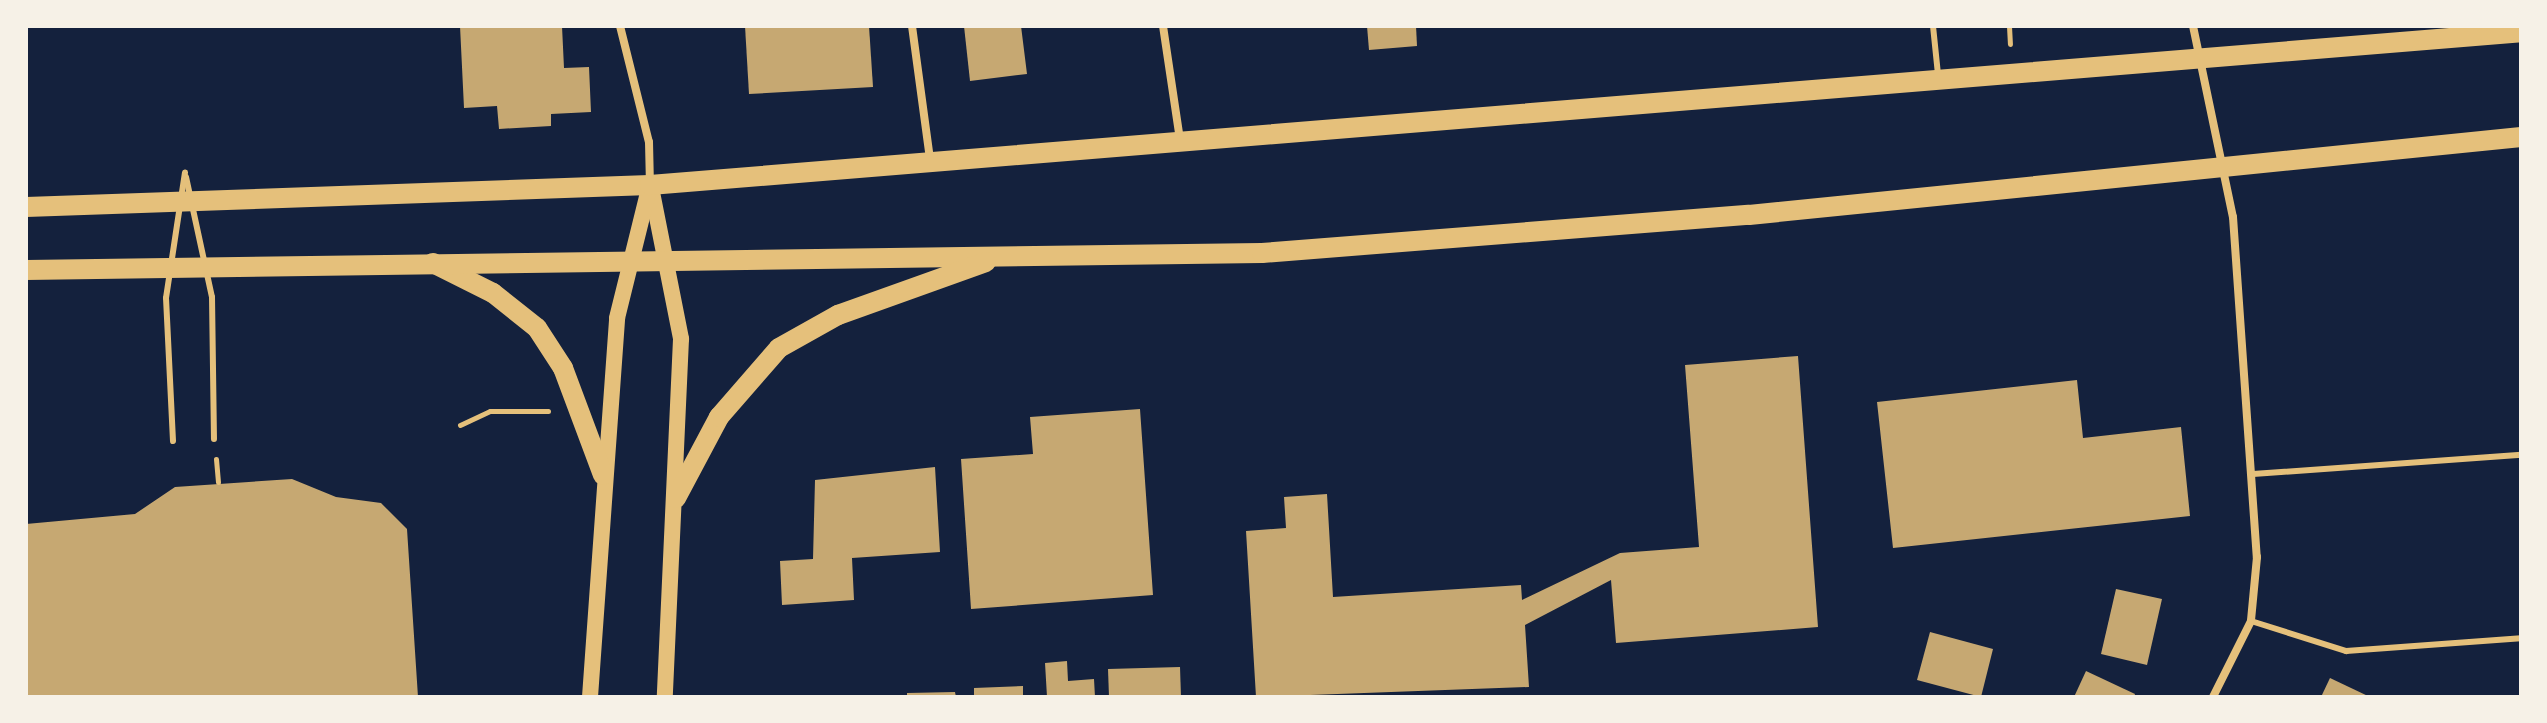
<!DOCTYPE html>
<style>
body{margin:0}
#map{position:relative;width:2547px;height:723px;overflow:hidden;background:#14213d;font-family:Arial,sans-serif}
div>[style]{position:absolute}
.building>*{inset:0;background:#c6a872}
.path>*{height:5px;margin:-2.5px;padding:0 2.5px;transform-origin:2.5px;border-radius:2.5px;background:#e5c07b}
.service>*{height:6px;margin:-3px;padding:0 3px;transform-origin:3px;border-radius:3px;background:#e5c07b}
.minor>*{height:8px;margin:-4px;padding:0 4px;transform-origin:4px;border-radius:4px;background:#e5c07b}
.secondary>*{height:16px;margin:-8px;padding:0 8px;transform-origin:8px;border-radius:8px;background:#e5c07b}
.primary>*{height:20px;margin:-10px;padding:0 10px;transform-origin:10px;border-radius:10px;background:#e5c07b}
span{translate:-50% -50%;white-space:nowrap;text-align:center;line-height:1.15;-webkit-text-stroke:8px #f6f1e7;paint-order:stroke}
.frame{position:absolute;inset:0;border:28px solid #f6f1e7;pointer-events:none}
</style>
<div id="map">
<div class="building">
<div style="clip-path:polygon(460px 26px,562px 26px,564px 68px,589px 67px,591px 112px,551px 114px,551px 126px,499px 129px,497px 106px,464px 108px)"></div>
<div style="clip-path:polygon(745px 26px,869px 26px,873px 87px,749px 94px)"></div>
<div style="clip-path:polygon(964px 26px,1021px 26px,1027px 74px,970px 81px)"></div>
<div style="clip-path:polygon(1367px 26px,1416px 26px,1417px 46px,1369px 50px)"></div>
<div style="clip-path:polygon(1798px 356px,1818px 627px,1616px 643px,1611px 580px,1525px 625px,1529px 687px,1256px 697px,1246px 531px,1286px 528px,1284px 497px,1327px 494px,1333px 597px,1521px 585px,1522px 600px,1620px 553px,1699px 547px,1685px 365px)"></div>
<div style="clip-path:polygon(2077px 380px,2083px 438px,2181px 427px,2190px 516px,1893px 548px,1877px 402px)"></div>
<div style="clip-path:polygon(1140px 409px,1153px 595px,971px 609px,961px 459px,1033px 454px,1030px 417px)"></div>
<div style="clip-path:polygon(935px 467px,940px 552px,852px 558px,854px 600px,782px 605px,780px 561px,813px 559px,815px 480px)"></div>
<div style="clip-path:polygon(292px 479px,336px 497px,381px 503px,407px 529px,418px 697px,26px 697px,26px 524px,135px 514px,175px 487px)"></div>
<div style="clip-path:polygon(2116px 589px,2162px 599px,2147px 665px,2101px 654px)"></div>
<div style="clip-path:polygon(1930px 632px,1993px 649px,1981px 697px,1917px 680px)"></div>
<div style="clip-path:polygon(1067px 661px,1068px 681px,1094px 679px,1095px 697px,1047px 697px,1045px 663px)"></div>
<div style="clip-path:polygon(1180px 667px,1181px 697px,1109px 697px,1108px 669px)"></div>
<div style="clip-path:polygon(2086px 671px,2135px 694px,2134px 697px,2074px 697px)"></div>
<div style="clip-path:polygon(2330px 678px,2370px 697px,2321px 697px)"></div>
<div style="clip-path:polygon(1023px 686px,1023px 697px,974px 697px,974px 688px)"></div>
<div style="clip-path:polygon(955px 692px,956px 697px,907px 697px,907px 693px)"></div>
</div>
<div class="path">
<div style="left:2009px;top:26px;width:18px;rotate:87deg"></div>
<div style="left:460px;top:425px;width:33px;rotate:-25deg"></div>
<div style="left:490px;top:411px;width:58px"></div>
<div style="left:216px;top:459px;width:23px;rotate:85deg"></div>
</div>
<div class="service">
<div style="left:1933px;top:26px;width:48px;rotate:84.1deg"></div>
<div style="left:186px;top:177px;width:123px;rotate:77.8deg"></div>
<div style="left:212px;top:297px;width:142px;rotate:89.2deg"></div>
<div style="left:173px;top:441px;width:143px;rotate:-92.8deg"></div>
<div style="left:166px;top:298px;width:127px;rotate:-81.4deg"></div>
<div style="left:2253px;top:474px;width:269px;rotate:-4.1deg"></div>
<div style="left:2251px;top:621px;width:100px;rotate:17.5deg"></div>
<div style="left:2346px;top:651px;width:175px;rotate:-4.2deg"></div>
</div>
<div class="minor">
<div style="left:620px;top:26px;width:120px;rotate:76deg"></div>
<div style="left:649px;top:142px;width:43px;rotate:88.7deg"></div>
<div style="left:912px;top:26px;width:135px;rotate:82.3deg"></div>
<div style="left:1163px;top:26px;width:115px;rotate:81.5deg"></div>
<div style="left:2193px;top:26px;width:195px;rotate:78.2deg"></div>
<div style="left:2233px;top:217px;width:341px;rotate:86deg"></div>
<div style="left:2257px;top:557px;width:64px;rotate:95.4deg"></div>
<div style="left:2251px;top:621px;width:85px;rotate:116.6deg"></div>
</div>
<div class="secondary">
<div style="left:651px;top:187px;width:155px;rotate:78.8deg"></div>
<div style="left:681px;top:339px;width:358px;rotate:92.6deg"></div>
<div style="left:590px;top:697px;width:380px;rotate:-85.9deg"></div>
<div style="left:617px;top:318px;width:137px;rotate:-76.1deg"></div>
</div>
<div class="primary">
<div style="left:26px;top:207px;width:624px;rotate:-2.02deg"></div>
<div style="left:650px;top:185px;width:1877px;rotate:-4.67deg"></div>
<div style="left:433px;top:263px;width:67px;rotate:26.6deg"></div>
<div style="left:493px;top:293px;width:56px;rotate:38.5deg"></div>
<div style="left:537px;top:328px;width:48px;rotate:57deg"></div>
<div style="left:563px;top:368px;width:114px;rotate:69.5deg"></div>
<div style="left:26px;top:270px;width:1236px;rotate:-0.79deg"></div>
<div style="left:1262px;top:253px;width:488px;rotate:-4.5deg"></div>
<div style="left:1749px;top:215px;width:776px;rotate:-5.77deg"></div>
<div style="left:676px;top:498px;width:92px;rotate:-62deg"></div>
<div style="left:719px;top:417px;width:91px;rotate:-49deg"></div>
<div style="left:779px;top:348px;width:68px;rotate:-29.2deg"></div>
<div style="left:838px;top:315px;width:157px;rotate:-19.7deg"></div>
</div>
<div class="frame"></div>
</div>
